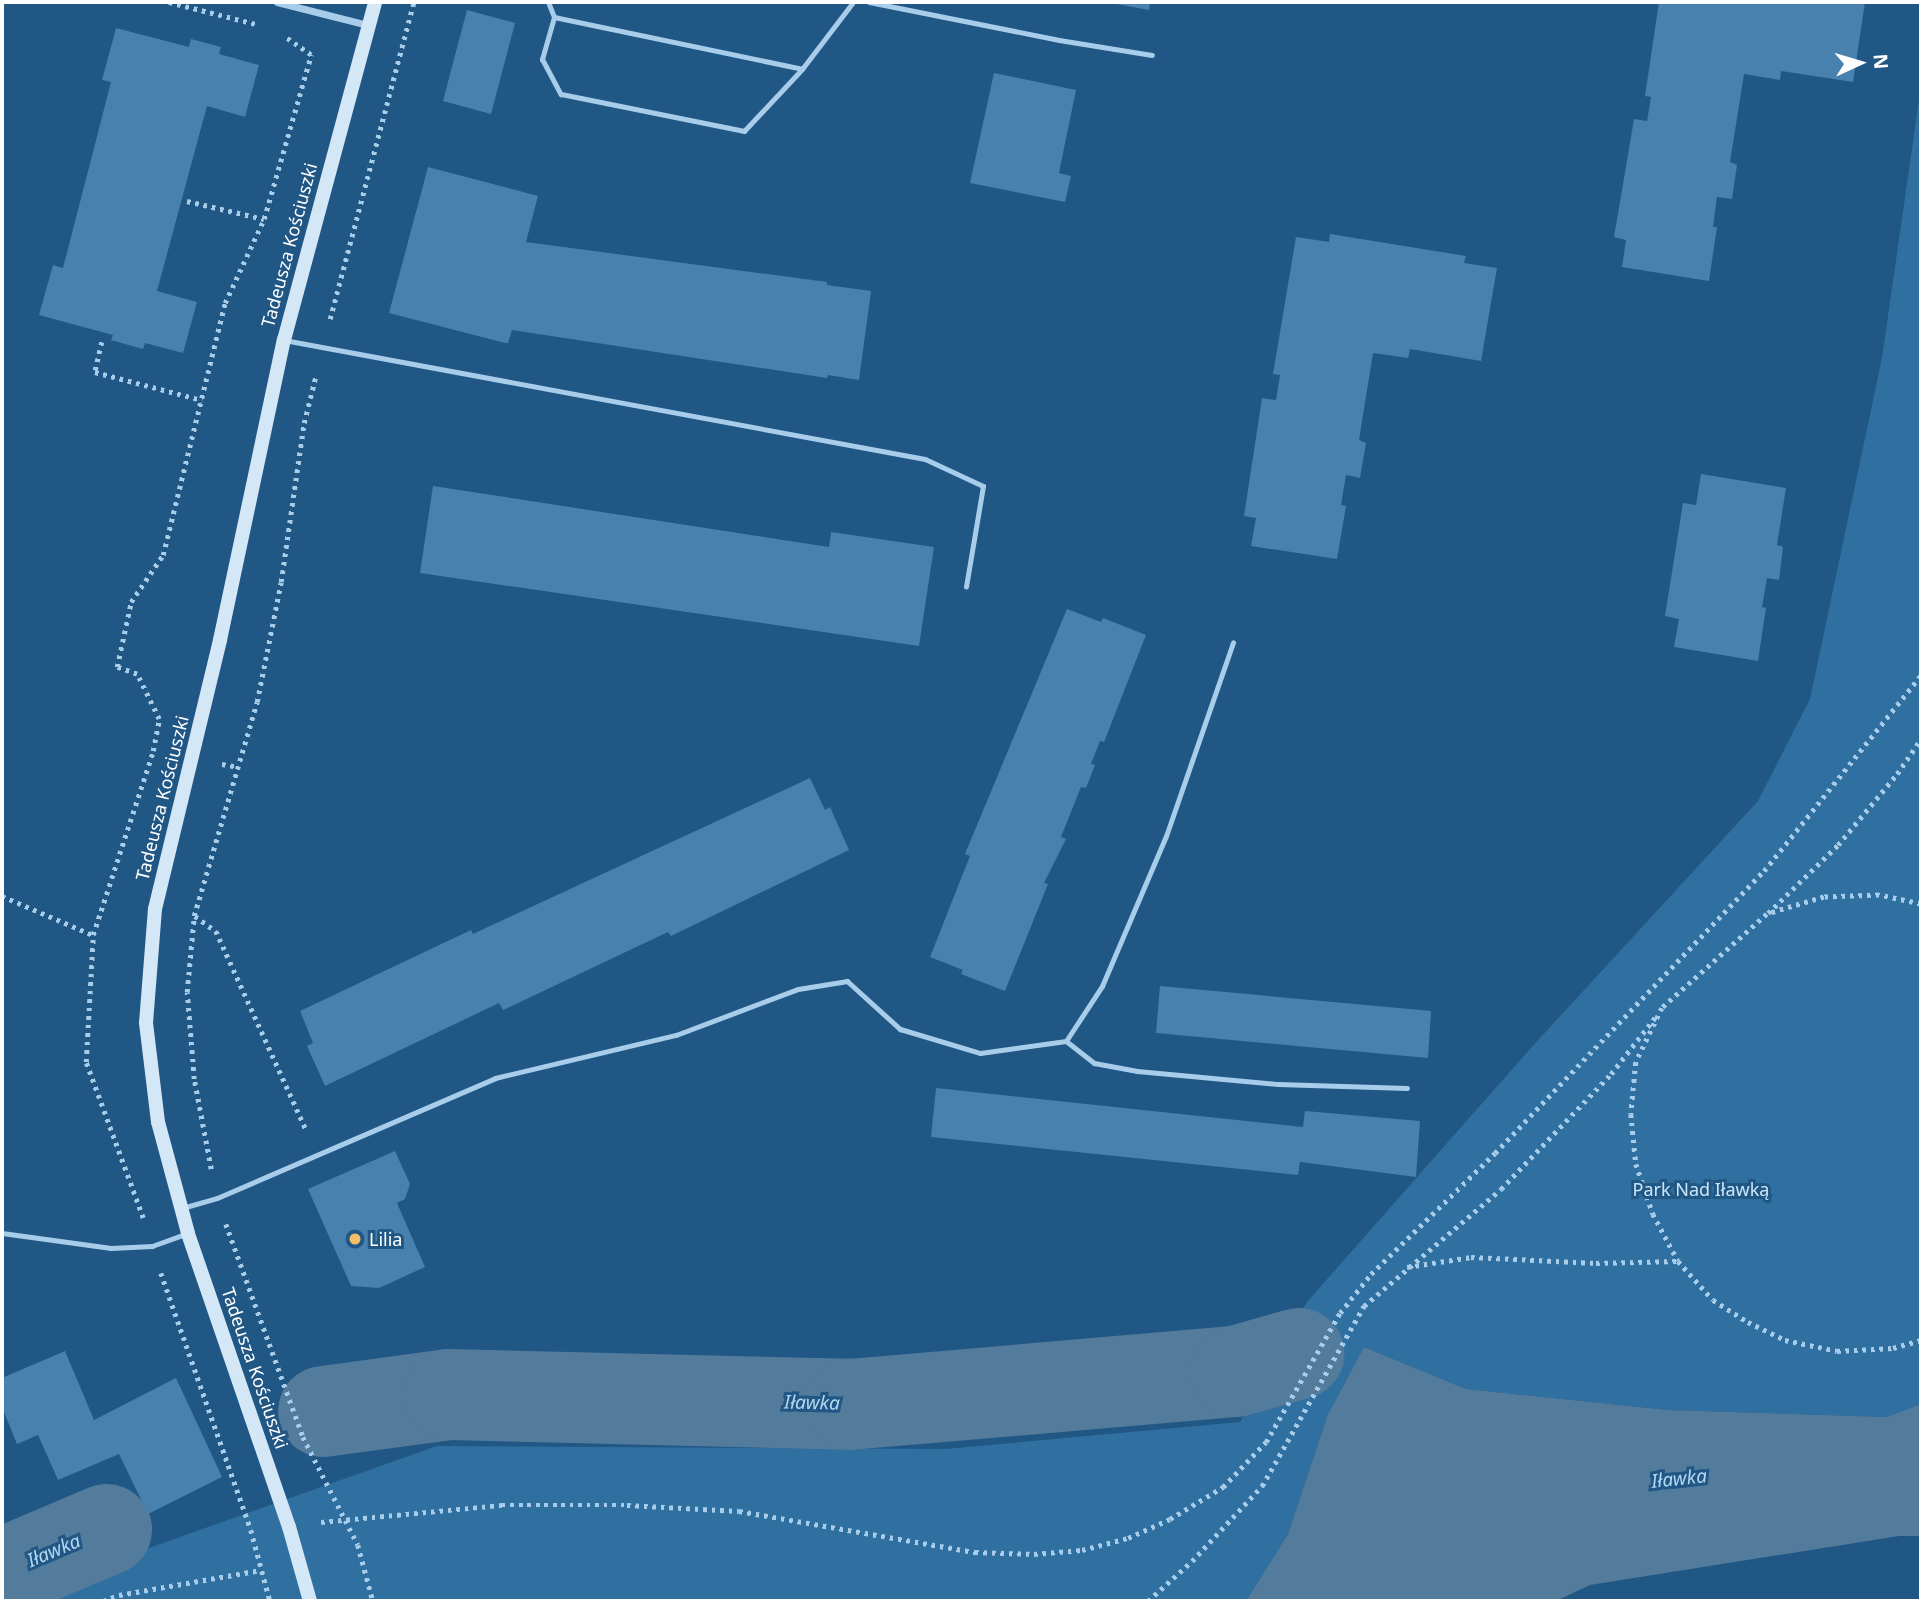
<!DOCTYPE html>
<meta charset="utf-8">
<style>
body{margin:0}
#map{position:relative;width:1923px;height:1603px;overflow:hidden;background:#205785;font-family:"Noto Sans",sans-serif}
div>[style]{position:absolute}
.green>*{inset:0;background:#3070a1}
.water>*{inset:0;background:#537b9b}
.river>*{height:91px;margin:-45.5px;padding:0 45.5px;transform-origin:45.5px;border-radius:45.5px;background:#537b9b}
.building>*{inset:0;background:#4881ad}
.path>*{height:4.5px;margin-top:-2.25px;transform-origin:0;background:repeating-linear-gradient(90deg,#a8cdea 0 3.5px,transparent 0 8.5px)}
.lane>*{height:5px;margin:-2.5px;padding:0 2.5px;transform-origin:2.5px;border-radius:2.5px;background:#a8cdea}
.street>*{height:7px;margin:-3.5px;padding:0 3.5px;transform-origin:3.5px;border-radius:3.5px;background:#a8cdea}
.secondary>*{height:14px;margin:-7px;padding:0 7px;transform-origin:7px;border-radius:7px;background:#d3e7f7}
.dots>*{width:19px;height:19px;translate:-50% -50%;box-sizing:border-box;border:4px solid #205785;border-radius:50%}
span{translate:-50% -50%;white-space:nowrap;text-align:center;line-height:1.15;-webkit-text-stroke:6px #205785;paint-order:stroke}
.street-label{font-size:18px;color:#fff}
.park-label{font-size:18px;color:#cce5f7}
.poi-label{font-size:18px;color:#fff}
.left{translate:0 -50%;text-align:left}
.water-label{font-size:19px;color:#b4d7f1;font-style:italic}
.frame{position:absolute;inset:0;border:4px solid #fff;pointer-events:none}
.north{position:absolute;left:1825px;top:28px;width:70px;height:70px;-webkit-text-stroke:5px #205785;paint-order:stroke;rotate:86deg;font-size:19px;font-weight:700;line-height:28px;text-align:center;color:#fff}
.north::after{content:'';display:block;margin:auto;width:24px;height:32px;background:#fff;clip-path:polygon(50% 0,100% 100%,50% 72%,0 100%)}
</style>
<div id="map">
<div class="green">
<div style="clip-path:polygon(1921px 86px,1921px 1404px,1887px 1417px,1668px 1410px,1466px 1389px,1364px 1347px,1328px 1414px,1288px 1534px,1246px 1601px,14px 1601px,146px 1549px,437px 1446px,946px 1449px,1240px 1422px,1307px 1302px,1529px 1050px,1758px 801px,1810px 699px,1882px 358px)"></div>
</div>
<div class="water">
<div style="clip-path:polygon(1364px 1347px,1466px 1389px,1668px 1410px,1887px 1417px,1921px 1404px,1921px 1536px,1899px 1536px,1590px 1585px,1556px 1601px,1246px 1601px,1288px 1534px,1328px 1414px)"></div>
</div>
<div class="river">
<div style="left:323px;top:1411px;width:126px;rotate:-7.7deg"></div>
<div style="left:448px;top:1394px;width:401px;rotate:1.4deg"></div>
<div style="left:849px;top:1404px;width:387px;rotate:-4.9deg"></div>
<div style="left:1235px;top:1371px;width:66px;rotate:-15.9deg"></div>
<div style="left:2px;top:1573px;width:113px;rotate:-22.9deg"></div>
</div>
<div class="building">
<div style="clip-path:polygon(1106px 2px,1150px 2px,1149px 10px)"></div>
<div style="clip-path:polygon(1659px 2px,1865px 2px,1853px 82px,1781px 71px,1780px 80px,1744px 74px,1730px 162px,1737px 165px,1732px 199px,1717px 197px,1713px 227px,1717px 227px,1709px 281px,1622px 267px,1626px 240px,1614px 237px,1634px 119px,1647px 121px,1651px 97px,1645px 96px)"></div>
<div style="clip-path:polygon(467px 10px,515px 23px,491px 114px,443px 101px)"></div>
<div style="clip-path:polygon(116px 28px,189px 47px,191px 39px,221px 47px,219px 54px,259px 65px,245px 117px,207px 106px,157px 291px,197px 302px,183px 353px,145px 343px,143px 349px,111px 340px,113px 335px,39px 315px,53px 265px,63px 268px,111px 82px,102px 80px)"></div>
<div style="clip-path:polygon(994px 73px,1076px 90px,1059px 173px,1071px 176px,1065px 202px,970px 183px)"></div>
<div style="clip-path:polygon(428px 167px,538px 196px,526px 242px,827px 282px,827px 285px,871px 291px,859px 380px,828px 375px,827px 378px,512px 330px,508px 343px,505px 343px,389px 313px)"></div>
<div style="clip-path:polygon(1330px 234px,1466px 256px,1464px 263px,1497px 268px,1481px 361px,1410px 349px,1408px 358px,1373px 353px,1359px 440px,1366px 443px,1360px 478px,1346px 475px,1341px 505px,1346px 506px,1337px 559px,1251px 546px,1256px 518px,1244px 516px,1262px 398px,1276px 400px,1280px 375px,1273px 374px,1296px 237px,1329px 242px)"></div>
<div style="clip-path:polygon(1701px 474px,1786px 488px,1777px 545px,1783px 547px,1779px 580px,1767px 578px,1762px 607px,1766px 608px,1758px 661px,1674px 647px,1679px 619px,1665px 616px,1683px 503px,1696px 505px)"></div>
<div style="clip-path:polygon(433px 486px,829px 547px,831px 532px,934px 547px,919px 646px,420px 573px)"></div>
<div style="clip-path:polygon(1067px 609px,1101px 622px,1103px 618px,1146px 635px,1104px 742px,1100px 741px,1091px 764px,1095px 765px,1086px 788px,1081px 787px,1061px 837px,1066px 839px,1044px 883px,1048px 884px,1005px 991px,961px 974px,963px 970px,930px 957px,970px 856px,965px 854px)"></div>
<div style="clip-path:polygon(810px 778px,825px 810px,830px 807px,849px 850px,671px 936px,668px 932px,503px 1010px,499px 1003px,325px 1086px,307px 1046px,313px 1043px,300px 1011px,471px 930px,473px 934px)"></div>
<div style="clip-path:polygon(1160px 986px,1431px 1011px,1428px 1058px,1156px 1033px)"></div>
<div style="clip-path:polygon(936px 1088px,1303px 1127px,1305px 1111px,1420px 1121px,1416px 1177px,1300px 1162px,1298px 1175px,931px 1137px)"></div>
<div style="clip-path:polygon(395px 1151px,410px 1184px,405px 1199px,397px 1203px,425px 1267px,379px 1288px,351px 1286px,308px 1189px)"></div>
<div style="clip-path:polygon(65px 1351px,94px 1420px,176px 1378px,222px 1477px,148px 1514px,119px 1454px,58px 1480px,38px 1435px,17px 1444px,2px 1407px,2px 1378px)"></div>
</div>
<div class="path">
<div style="left:169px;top:2px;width:90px;rotate:14.2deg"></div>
<div style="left:187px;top:201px;width:79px;rotate:13.2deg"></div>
<div style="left:330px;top:319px;width:328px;rotate:-75.2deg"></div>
<div style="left:102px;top:342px;width:31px;rotate:103deg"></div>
<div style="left:95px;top:372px;width:111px;rotate:14.7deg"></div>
<div style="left:222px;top:764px;width:17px;rotate:10deg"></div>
<div style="left:2px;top:896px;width:99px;rotate:23.2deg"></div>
<div style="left:1921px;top:904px;width:43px;rotate:-167.9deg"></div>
<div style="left:1879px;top:895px;width:55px;rotate:177.9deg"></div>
<div style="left:1824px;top:897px;width:59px;rotate:163.4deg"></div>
<div style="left:1767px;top:914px;width:141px;rotate:138.2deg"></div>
<div style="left:1662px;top:1008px;width:60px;rotate:115.7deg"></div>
<div style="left:1636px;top:1062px;width:52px;rotate:95.5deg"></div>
<div style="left:1631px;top:1114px;width:50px;rotate:84.3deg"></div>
<div style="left:1636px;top:1164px;width:53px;rotate:71.2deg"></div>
<div style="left:1653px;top:1214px;width:53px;rotate:62deg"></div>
<div style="left:1678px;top:1261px;width:52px;rotate:48.1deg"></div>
<div style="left:1713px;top:1300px;width:41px;rotate:32.2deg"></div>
<div style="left:1748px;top:1322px;width:41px;rotate:25.9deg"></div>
<div style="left:1785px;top:1340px;width:53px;rotate:11.9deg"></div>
<div style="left:1837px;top:1351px;width:56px;rotate:-3.1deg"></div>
<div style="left:1893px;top:1348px;width:29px;rotate:-16deg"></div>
<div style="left:1768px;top:913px;width:98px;rotate:-44.2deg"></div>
<div style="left:1838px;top:845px;width:92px;rotate:-50.3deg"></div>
<div style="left:1897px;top:774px;width:42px;rotate:-55.6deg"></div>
<div style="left:195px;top:916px;width:26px;rotate:36deg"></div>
<div style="left:216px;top:931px;width:217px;rotate:65.6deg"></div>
<div style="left:211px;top:1169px;width:92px;rotate:-100.7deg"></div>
<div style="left:194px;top:1079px;width:87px;rotate:-94.6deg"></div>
<div style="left:187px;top:992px;width:76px;rotate:-84.7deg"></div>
<div style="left:194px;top:916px;width:223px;rotate:-73.6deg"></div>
<div style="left:257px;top:702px;width:122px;rotate:-78.7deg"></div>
<div style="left:281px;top:582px;width:161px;rotate:-81.8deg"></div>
<div style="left:304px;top:423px;width:49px;rotate:-76deg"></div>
<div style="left:143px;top:1218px;width:166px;rotate:-110.1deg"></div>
<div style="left:86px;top:1062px;width:127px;rotate:-86.8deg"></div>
<div style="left:93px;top:935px;width:194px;rotate:-71.9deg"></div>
<div style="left:153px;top:751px;width:33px;rotate:-79deg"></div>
<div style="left:159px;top:719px;width:50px;rotate:-116.1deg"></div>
<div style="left:137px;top:674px;width:21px;rotate:-161deg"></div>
<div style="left:117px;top:667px;width:66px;rotate:-77.8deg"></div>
<div style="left:131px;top:602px;width:57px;rotate:-55.8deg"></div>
<div style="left:163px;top:555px;width:260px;rotate:-76.2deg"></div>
<div style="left:225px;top:303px;width:93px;rotate:-65.1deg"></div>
<div style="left:264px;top:219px;width:171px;rotate:-74deg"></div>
<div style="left:311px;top:55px;width:32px;rotate:-145deg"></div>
<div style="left:226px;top:1224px;width:226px;rotate:70.1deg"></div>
<div style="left:303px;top:1437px;width:121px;rotate:63deg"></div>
<div style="left:358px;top:1545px;width:58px;rotate:75deg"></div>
<div style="left:1407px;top:1267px;width:65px;rotate:-8.9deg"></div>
<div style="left:1471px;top:1257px;width:125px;rotate:2.7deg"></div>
<div style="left:1596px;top:1263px;width:82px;rotate:-1.4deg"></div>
<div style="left:161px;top:1273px;width:272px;rotate:70.7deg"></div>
<div style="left:251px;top:1530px;width:73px;rotate:75deg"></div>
<div style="left:321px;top:1522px;width:182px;rotate:-5.4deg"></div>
<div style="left:502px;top:1505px;width:125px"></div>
<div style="left:627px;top:1505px;width:112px;rotate:3.1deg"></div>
<div style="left:739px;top:1511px;width:240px;rotate:9.9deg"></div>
<div style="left:975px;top:1552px;width:59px;rotate:1.9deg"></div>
<div style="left:1034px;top:1554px;width:48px;rotate:-4.8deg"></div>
<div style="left:1082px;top:1550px;width:48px;rotate:-14.6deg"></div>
<div style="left:1128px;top:1538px;width:46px;rotate:-24.3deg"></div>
<div style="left:1170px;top:1519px;width:62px;rotate:-31.1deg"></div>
<div style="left:1223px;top:1487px;width:62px;rotate:-46.3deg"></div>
<div style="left:1266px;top:1442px;width:149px;rotate:-60.2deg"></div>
<div style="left:1340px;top:1313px;width:50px;rotate:-51.5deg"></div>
<div style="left:1371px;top:1274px;width:173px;rotate:-44.3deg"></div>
<div style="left:1495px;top:1153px;width:390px;rotate:-46.4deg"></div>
<div style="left:1764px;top:871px;width:251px;rotate:-51.3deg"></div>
<div style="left:103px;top:1601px;width:17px;rotate:-21deg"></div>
<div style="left:119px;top:1595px;width:144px;rotate:-10deg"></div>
<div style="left:1148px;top:1601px;width:59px;rotate:-42.3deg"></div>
<div style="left:1192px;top:1561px;width:103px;rotate:-47deg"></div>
<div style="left:1262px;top:1486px;width:207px;rotate:-60.5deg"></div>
<div style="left:1364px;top:1306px;width:180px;rotate:-40.5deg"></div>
<div style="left:1501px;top:1189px;width:159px;rotate:-46.3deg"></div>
<div style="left:1611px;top:1074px;width:75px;rotate:-52.1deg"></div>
</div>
<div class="lane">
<div style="left:548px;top:2px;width:16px;rotate:68deg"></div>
<div style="left:554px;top:17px;width:253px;rotate:11.8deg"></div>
<div style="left:802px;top:69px;width:84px;rotate:-52.7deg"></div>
<div style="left:869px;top:2px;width:194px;rotate:11.3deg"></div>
<div style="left:1059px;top:40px;width:94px;rotate:9.2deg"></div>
<div style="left:554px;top:17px;width:44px;rotate:105.9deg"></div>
<div style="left:542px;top:59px;width:40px;rotate:62deg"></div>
<div style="left:561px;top:94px;width:187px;rotate:11.4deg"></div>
<div style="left:744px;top:131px;width:85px;rotate:-46.9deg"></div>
<div style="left:284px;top:340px;width:652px;rotate:10.52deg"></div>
<div style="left:925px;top:459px;width:64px;rotate:25deg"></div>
<div style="left:983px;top:486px;width:102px;rotate:99.6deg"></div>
<div style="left:1066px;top:1041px;width:36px;rotate:38deg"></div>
<div style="left:1094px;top:1063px;width:44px;rotate:10.5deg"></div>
<div style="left:1137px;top:1071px;width:142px;rotate:5.3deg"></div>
<div style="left:1278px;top:1084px;width:129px;rotate:1.8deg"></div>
<div style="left:182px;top:1208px;width:36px;rotate:-16deg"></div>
<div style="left:217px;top:1198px;width:303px;rotate:-23.3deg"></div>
<div style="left:495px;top:1078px;width:186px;rotate:-13.4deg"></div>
<div style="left:676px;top:1035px;width:130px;rotate:-20.7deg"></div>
<div style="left:798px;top:989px;width:50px;rotate:-9.3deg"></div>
<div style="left:847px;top:981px;width:72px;rotate:42.2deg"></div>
<div style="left:900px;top:1029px;width:84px;rotate:16.7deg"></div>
<div style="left:980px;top:1053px;width:87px;rotate:-7.9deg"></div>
<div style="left:1066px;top:1041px;width:66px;rotate:-56.8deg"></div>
<div style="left:1102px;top:986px;width:163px;rotate:-66.9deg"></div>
<div style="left:1166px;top:836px;width:205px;rotate:-70.9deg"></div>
<div style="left:2px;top:1233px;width:110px;rotate:7.8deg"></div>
<div style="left:111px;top:1248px;width:41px;rotate:-2.8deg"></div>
<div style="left:152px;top:1246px;width:35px;rotate:-20deg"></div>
</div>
<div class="street">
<div style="left:277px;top:2px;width:94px;rotate:14.2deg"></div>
</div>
<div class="secondary">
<div style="left:310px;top:1601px;width:77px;rotate:-105.8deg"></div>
<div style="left:289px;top:1527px;width:311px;rotate:-109deg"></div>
<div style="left:188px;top:1233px;width:115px;rotate:-105.1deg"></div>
<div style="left:158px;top:1122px;width:100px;rotate:-96.9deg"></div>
<div style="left:146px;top:1023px;width:114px;rotate:-85.5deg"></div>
<div style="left:155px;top:909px;width:277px;rotate:-76.4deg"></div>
<div style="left:220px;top:640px;width:307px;rotate:-78deg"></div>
<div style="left:284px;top:340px;width:350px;rotate:-74.9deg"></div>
</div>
<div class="dots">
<div style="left:355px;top:1239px;background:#f7be68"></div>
</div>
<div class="street-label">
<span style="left:289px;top:245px;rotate:-75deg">Tadeusza Kościuszki</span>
<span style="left:162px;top:798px;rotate:-76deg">Tadeusza Kościuszki</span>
<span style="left:255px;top:1368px;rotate:71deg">Tadeusza Kościuszki</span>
</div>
<div class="park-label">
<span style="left:1701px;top:1189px">Park Nad Iławką</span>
</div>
<div class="poi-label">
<span class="left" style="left:369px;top:1239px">Lilia</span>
</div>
<div class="water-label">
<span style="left:812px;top:1403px;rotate:1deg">Iławka</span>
<span style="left:1679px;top:1479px;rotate:-6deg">Iławka</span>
<span style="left:54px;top:1551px;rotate:-23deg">Iławka</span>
</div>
<div class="frame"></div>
<div class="north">N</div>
</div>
